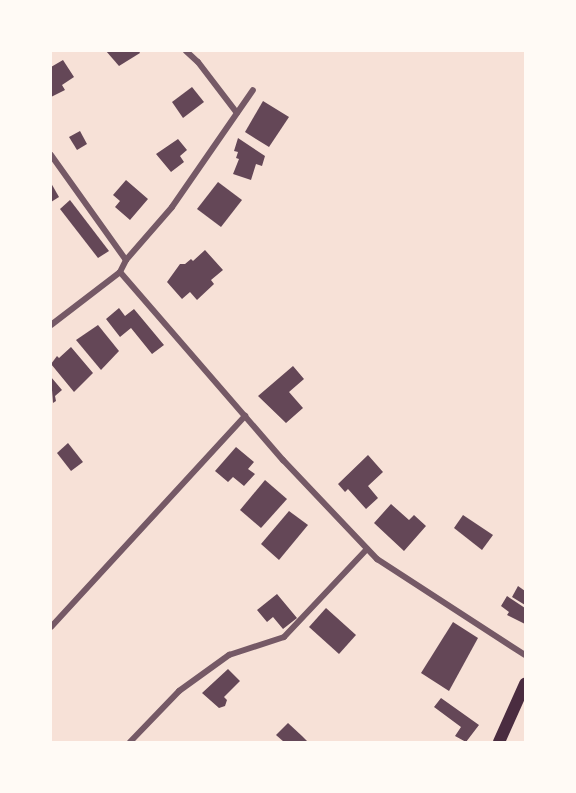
<!DOCTYPE html>
<style>
body{margin:0}
#map{position:relative;width:576px;height:793px;overflow:hidden;background:#f7e1d7;font-family:"Exo 2",sans-serif}
div>[style]{position:absolute}
.building>*{inset:0;background:#644757}
.minor>*{height:6px;margin:-3px;padding:0 3px;transform-origin:3px;border-radius:3px;background:#755966}
.secondary>*{height:12px;margin:-6px;padding:0 6px;transform-origin:6px;border-radius:6px;background:#4a2c40}
span{translate:-50% -50%;white-space:nowrap;text-align:center;line-height:1.15;-webkit-text-stroke:4.5px #fffaf5;paint-order:stroke}
.frame{position:absolute;inset:0;border:52px solid #fffaf5;pointer-events:none}
</style>
<div id="map">
<div class="building">
<div style="clip-path:polygon(106px 51px,139px 51px,140px 53px,119px 66px)"></div>
<div style="clip-path:polygon(63px 60px,74px 77px,62px 85px,65px 90px,51px 97px,51px 67px)"></div>
<div style="clip-path:polygon(192px 87px,204px 102px,183px 118px,172px 102px)"></div>
<div style="clip-path:polygon(263px 101px,289px 117px,269px 147px,245px 132px)"></div>
<div style="clip-path:polygon(80px 131px,87px 144px,77px 150px,69px 137px)"></div>
<div style="clip-path:polygon(238px 138px,265px 156px,262px 166px,256px 164px,251px 180px,233px 174px,239px 159px,236px 158px,238px 152px,234px 151px)"></div>
<div style="clip-path:polygon(178px 139px,187px 150px,180px 156px,184px 162px,171px 172px,156px 154px)"></div>
<div style="clip-path:polygon(126px 180px,148px 199px,130px 220px,115px 207px,120px 201px,113px 195px)"></div>
<div style="clip-path:polygon(218px 182px,242px 200px,221px 227px,197px 209px)"></div>
<div style="clip-path:polygon(51px 183px,59px 197px,51px 202px)"></div>
<div style="clip-path:polygon(70px 200px,109px 251px,98px 258px,60px 209px)"></div>
<div style="clip-path:polygon(205px 250px,223px 270px,211px 280px,214px 284px,197px 300px,190px 292px,182px 299px,167px 282px,180px 264px,185px 264px,191px 259px,193px 261px)"></div>
<div style="clip-path:polygon(119px 308px,125px 316px,134px 309px,164px 345px,152px 354px,131px 328px,120px 337px,106px 319px)"></div>
<div style="clip-path:polygon(98px 325px,119px 351px,101px 370px,76px 340px)"></div>
<div style="clip-path:polygon(71px 347px,93px 373px,74px 392px,51px 364px,57px 356px,59px 358px)"></div>
<div style="clip-path:polygon(293px 366px,304px 379px,289px 392px,303px 408px,286px 423px,258px 396px)"></div>
<div style="clip-path:polygon(51px 377px,62px 390px,55px 396px,56px 401px,53px 403px)"></div>
<div style="clip-path:polygon(68px 443px,83px 462px,71px 471px,57px 453px)"></div>
<div style="clip-path:polygon(236px 447px,254px 462px,248px 469px,255px 474px,244px 486px,233px 477px,228px 482px,215px 471px)"></div>
<div style="clip-path:polygon(368px 455px,383px 472px,368px 486px,378px 498px,366px 509px,348px 489px,345px 492px,338px 484px)"></div>
<div style="clip-path:polygon(265px 480px,287px 499px,261px 528px,240px 510px)"></div>
<div style="clip-path:polygon(391px 504px,409px 520px,414px 515px,426px 526px,404px 551px,374px 523px)"></div>
<div style="clip-path:polygon(289px 511px,308px 525px,279px 560px,261px 544px)"></div>
<div style="clip-path:polygon(463px 515px,493px 535px,482px 550px,454px 528px)"></div>
<div style="clip-path:polygon(518px 586px,525px 591px,525px 605px,512px 597px)"></div>
<div style="clip-path:polygon(277px 594px,297px 618px,283px 629px,273px 617px,267px 622px,257px 610px)"></div>
<div style="clip-path:polygon(507px 596px,525px 608px,525px 624px,507px 615px,509px 612px,501px 606px)"></div>
<div style="clip-path:polygon(326px 608px,356px 635px,339px 654px,309px 627px)"></div>
<div style="clip-path:polygon(453px 622px,478px 638px,449px 691px,421px 673px)"></div>
<div style="clip-path:polygon(228px 669px,240px 681px,224px 697px,227px 700px,225px 706px,219px 708px,202px 693px)"></div>
<div style="clip-path:polygon(441px 698px,479px 725px,466px 742px,455px 736px,461px 727px,434px 707px)"></div>
<div style="clip-path:polygon(288px 723px,302px 736px,308px 742px,284px 742px,276px 735px)"></div>
</div>
<div class="minor">
<div style="left:186px;top:51px;width:16px;rotate:43deg"></div>
<div style="left:198px;top:62px;width:64px;rotate:52.6deg"></div>
<div style="left:51px;top:155px;width:129px;rotate:54.5deg"></div>
<div style="left:120px;top:272px;width:249px;rotate:49.1deg"></div>
<div style="left:283px;top:460px;width:137px;rotate:46.5deg"></div>
<div style="left:377px;top:559px;width:176px;rotate:33deg"></div>
<div style="left:51px;top:325px;width:87px;rotate:-37.5deg"></div>
<div style="left:120px;top:272px;width:13px;rotate:-63deg"></div>
<div style="left:126px;top:260px;width:70px;rotate:-49deg"></div>
<div style="left:172px;top:207px;width:142px;rotate:-55.3deg"></div>
<div style="left:51px;top:627px;width:287px;rotate:-47.4deg"></div>
<div style="left:130px;top:742px;width:71px;rotate:-46.1deg"></div>
<div style="left:179px;top:691px;width:62px;rotate:-35.8deg"></div>
<div style="left:229px;top:655px;width:58px;rotate:-18.1deg"></div>
<div style="left:284px;top:637px;width:121px;rotate:-46.7deg"></div>
</div>
<div class="secondary">
<div style="left:499px;top:742px;width:64px;rotate:-65.9deg"></div>
</div>
<div class="frame"></div>
</div>
